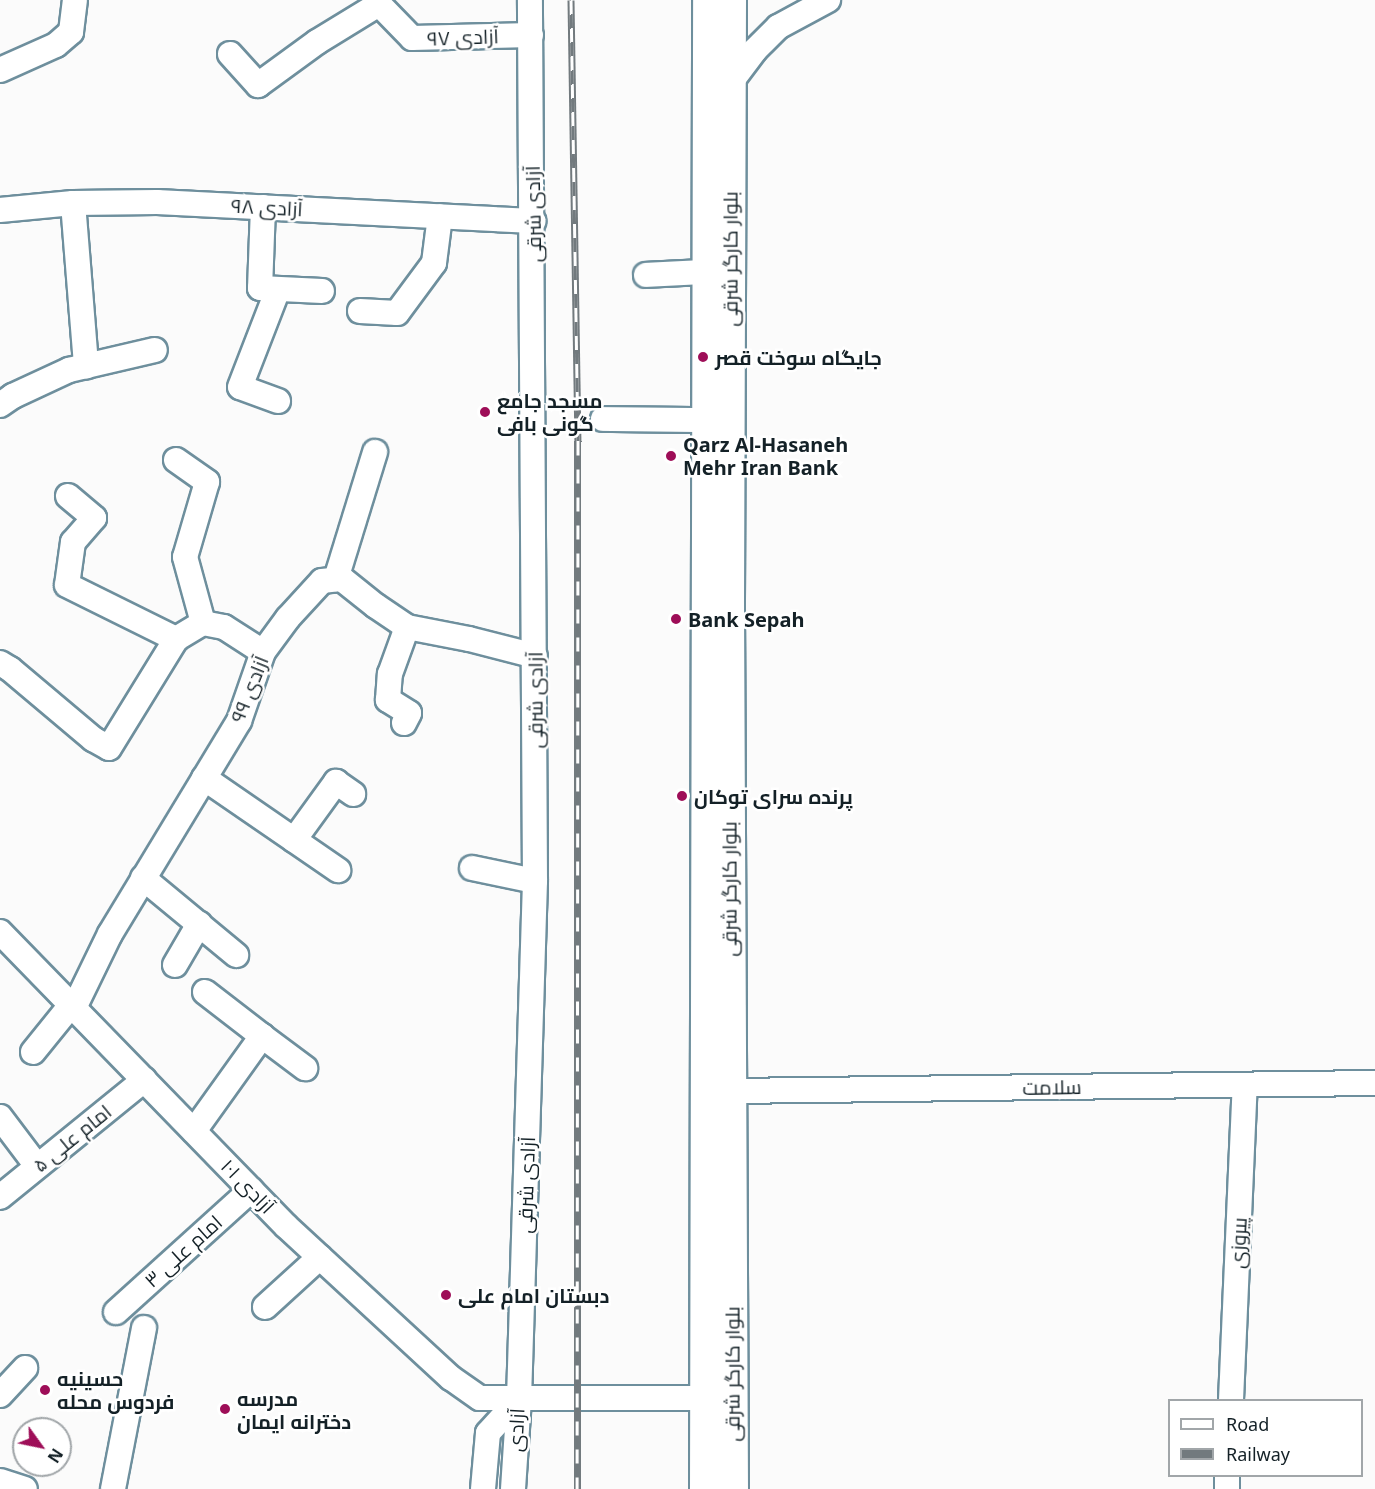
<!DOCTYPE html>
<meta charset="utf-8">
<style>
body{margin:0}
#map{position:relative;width:1375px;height:1489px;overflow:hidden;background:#fbfbfb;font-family:"Noto Sans",Cairo,sans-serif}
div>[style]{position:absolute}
.roads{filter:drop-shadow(2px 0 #6e8f9d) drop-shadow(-2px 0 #6e8f9d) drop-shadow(0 2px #6e8f9d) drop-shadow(0 -2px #6e8f9d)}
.minor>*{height:24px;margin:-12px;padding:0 12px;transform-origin:12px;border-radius:12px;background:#fff}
.major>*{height:30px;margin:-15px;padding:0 15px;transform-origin:15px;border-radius:15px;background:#fff}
.rail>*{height:7px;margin-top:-3.5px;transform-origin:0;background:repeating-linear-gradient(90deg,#fff 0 14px,#727a7e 0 28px);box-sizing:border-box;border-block:2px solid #727a7e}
.dots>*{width:16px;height:16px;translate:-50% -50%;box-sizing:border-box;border:3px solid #fff;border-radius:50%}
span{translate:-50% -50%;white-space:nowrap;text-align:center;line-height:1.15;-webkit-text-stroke:5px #fff;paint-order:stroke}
.street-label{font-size:20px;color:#142127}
.poi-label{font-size:20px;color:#142127;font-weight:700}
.left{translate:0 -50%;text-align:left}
.legend{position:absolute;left:1168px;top:1399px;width:195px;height:78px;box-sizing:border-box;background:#fff;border:2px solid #a1a6a9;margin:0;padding:8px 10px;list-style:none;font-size:18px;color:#142127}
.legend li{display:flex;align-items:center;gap:12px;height:30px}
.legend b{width:30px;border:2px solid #a1a6a9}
.north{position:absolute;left:12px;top:1417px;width:60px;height:60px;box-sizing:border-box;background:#fff;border:2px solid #a1a6a9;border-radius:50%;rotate:123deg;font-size:16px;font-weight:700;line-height:24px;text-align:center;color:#142127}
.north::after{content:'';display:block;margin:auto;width:21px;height:27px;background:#9e0e58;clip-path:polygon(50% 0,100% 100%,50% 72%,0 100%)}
</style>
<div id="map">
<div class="roads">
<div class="minor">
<div style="left:375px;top:0;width:53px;rotate:45.8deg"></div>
<div style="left:412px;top:38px;width:119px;rotate:-1.4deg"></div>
<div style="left:230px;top:54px;width:42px;rotate:47.9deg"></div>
<div style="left:258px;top:85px;width:73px;rotate:-36.1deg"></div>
<div style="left:317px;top:42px;width:73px;rotate:-31.5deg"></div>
<div style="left:0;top:70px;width:61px;rotate:-24.1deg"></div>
<div style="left:56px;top:45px;width:20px;rotate:-41deg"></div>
<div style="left:71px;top:32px;width:32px;rotate:-83deg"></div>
<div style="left:731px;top:82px;width:40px;rotate:-53deg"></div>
<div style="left:755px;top:50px;width:33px;rotate:-45deg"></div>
<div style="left:778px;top:27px;width:57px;rotate:-28.4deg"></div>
<div style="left:73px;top:203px;width:164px;rotate:85.4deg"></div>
<div style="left:263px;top:207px;width:81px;rotate:92.1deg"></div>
<div style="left:260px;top:288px;width:62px;rotate:2.8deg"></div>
<div style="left:0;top:210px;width:73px;rotate:-5.5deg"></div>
<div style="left:73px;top:203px;width:84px;rotate:-0.7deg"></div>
<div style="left:157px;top:202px;width:377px;rotate:2.9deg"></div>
<div style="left:646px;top:275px;width:60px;rotate:-2.9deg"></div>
<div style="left:360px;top:311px;width:37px;rotate:3deg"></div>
<div style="left:397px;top:313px;width:62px;rotate:-53.5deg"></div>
<div style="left:434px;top:263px;width:47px;rotate:-82.7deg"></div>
<div style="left:278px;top:401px;width:40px;rotate:-159.8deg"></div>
<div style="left:240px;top:387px;width:105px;rotate:-68.8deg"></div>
<div style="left:0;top:405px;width:16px;rotate:-35deg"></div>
<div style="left:13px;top:396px;width:62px;rotate:-24.9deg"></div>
<div style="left:69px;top:370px;width:88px;rotate:-13.1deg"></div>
<div style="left:603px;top:419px;width:103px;rotate:0.6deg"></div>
<div style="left:176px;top:460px;width:38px;rotate:35deg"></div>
<div style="left:207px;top:482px;width:78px;rotate:106.3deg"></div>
<div style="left:185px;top:557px;width:68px;rotate:74.7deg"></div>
<div style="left:68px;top:496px;width:34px;rotate:40deg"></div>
<div style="left:94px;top:518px;width:32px;rotate:131deg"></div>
<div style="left:73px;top:542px;width:43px;rotate:97.9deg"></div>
<div style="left:67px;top:585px;width:122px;rotate:26.4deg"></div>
<div style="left:336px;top:579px;width:133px;rotate:-72.9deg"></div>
<div style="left:0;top:663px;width:12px;rotate:31deg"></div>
<div style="left:10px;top:669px;width:109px;rotate:40.1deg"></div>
<div style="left:93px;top:739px;width:18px;rotate:29deg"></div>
<div style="left:109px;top:748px;width:128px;rotate:-58.4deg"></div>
<div style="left:176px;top:639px;width:31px;rotate:-31deg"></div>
<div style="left:203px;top:623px;width:21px;rotate:11deg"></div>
<div style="left:224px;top:627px;width:46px;rotate:32.7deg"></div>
<div style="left:404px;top:723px;width:11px;rotate:-63deg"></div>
<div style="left:409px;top:713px;width:25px;rotate:-148deg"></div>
<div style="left:388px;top:700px;width:26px;rotate:-86deg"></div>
<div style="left:390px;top:674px;width:50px;rotate:-70.1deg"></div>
<div style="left:204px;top:778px;width:163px;rotate:34.5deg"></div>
<div style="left:294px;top:840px;width:72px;rotate:-54.1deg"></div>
<div style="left:336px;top:782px;width:21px;rotate:35deg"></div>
<div style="left:472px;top:868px;width:64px;rotate:11.7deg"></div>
<div style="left:143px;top:878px;width:121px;rotate:39.6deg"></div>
<div style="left:0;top:932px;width:410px;rotate:45.8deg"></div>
<div style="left:286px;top:1226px;width:224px;rotate:42.7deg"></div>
<div style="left:451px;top:1378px;width:35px;rotate:35deg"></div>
<div style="left:480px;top:1398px;width:226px"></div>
<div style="left:175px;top:965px;width:48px;rotate:-59.7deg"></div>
<div style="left:205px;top:992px;width:72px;rotate:37.7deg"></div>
<div style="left:74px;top:1008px;width:82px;rotate:-64.1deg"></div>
<div style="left:110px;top:934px;width:249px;rotate:-58.8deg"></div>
<div style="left:239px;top:721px;width:73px;rotate:-70.8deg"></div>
<div style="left:263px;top:652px;width:42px;rotate:-53.7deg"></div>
<div style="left:288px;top:618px;width:50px;rotate:-47.4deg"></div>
<div style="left:322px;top:581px;width:20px;rotate:-6deg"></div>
<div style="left:342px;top:579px;width:43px;rotate:38.5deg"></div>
<div style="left:376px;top:606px;width:37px;rotate:34deg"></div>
<div style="left:407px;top:627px;width:63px;rotate:11deg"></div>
<div style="left:469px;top:639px;width:68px;rotate:14.4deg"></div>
<div style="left:33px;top:1052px;width:60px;rotate:-51deg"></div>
<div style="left:730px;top:1091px;width:645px;rotate:-0.71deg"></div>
<div style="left:0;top:1117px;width:61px;rotate:52.9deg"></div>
<div style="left:194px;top:1131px;width:117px;rotate:-54.4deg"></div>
<div style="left:262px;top:1036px;width:54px;rotate:36.7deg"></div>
<div style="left:0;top:1197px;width:186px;rotate:-39.1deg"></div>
<div style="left:265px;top:1307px;width:74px;rotate:-42.3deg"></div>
<div style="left:116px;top:1312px;width:182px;rotate:-42.1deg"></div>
<div style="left:0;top:1395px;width:37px;rotate:-47deg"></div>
<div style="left:1231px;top:1400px;width:315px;rotate:-87.5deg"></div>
<div style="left:0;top:1481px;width:26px;rotate:18deg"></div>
<div style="left:113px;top:1489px;width:164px;rotate:-79.1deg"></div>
<div style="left:483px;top:1489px;width:56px;rotate:-84.9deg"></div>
<div style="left:488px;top:1433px;width:46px;rotate:-47.6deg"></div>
<div style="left:513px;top:1489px;width:90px;rotate:-86.2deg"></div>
<div style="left:519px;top:1399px;width:518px;rotate:-88.23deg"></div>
<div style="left:535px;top:881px;width:881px;rotate:-90.33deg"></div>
<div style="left:1227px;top:1489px;width:13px;rotate:-90deg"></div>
</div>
<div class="major">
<div style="left:731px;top:0;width:608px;rotate:90.19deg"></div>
<div style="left:729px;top:608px;width:881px;rotate:89.74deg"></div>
<div style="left:705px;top:1489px;width:1489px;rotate:-89.88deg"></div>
</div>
</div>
<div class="rail">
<div style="left:571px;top:0;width:441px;rotate:89.1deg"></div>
<div style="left:578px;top:441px;width:1048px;rotate:90.05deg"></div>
</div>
<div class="dots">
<div style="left:703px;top:357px;background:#9e0e58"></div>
<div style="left:485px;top:412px;background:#9e0e58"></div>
<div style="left:671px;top:456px;background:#9e0e58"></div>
<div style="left:676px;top:619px;background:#9e0e58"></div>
<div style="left:682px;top:796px;background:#9e0e58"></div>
<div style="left:446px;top:1295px;background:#9e0e58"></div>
<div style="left:45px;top:1390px;background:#9e0e58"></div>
<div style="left:225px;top:1409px;background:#9e0e58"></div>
</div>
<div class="street-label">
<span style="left:463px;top:37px;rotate:-2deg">آزادی ۹۷</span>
<span style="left:267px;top:207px;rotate:3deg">آزادی ۹۸</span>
<span style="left:533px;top:214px;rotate:-91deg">آزادی شرقی</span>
<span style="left:730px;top:259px;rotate:-90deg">بلوار کارگر شرقی</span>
<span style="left:249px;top:689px;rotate:-68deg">آزادی ٩٩</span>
<span style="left:535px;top:700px;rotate:-90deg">آزادی شرقی</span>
<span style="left:729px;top:889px;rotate:-90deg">بلوار کارگر شرقی</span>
<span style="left:1052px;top:1087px;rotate:-1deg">سلامت</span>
<span style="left:72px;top:1138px;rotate:-39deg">امام علی ۵</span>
<span style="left:526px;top:1185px;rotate:-88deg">آزادی شرقی</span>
<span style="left:248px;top:1186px;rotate:46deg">آزادی ۱۰۱</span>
<span style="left:1238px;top:1243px;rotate:-87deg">پیروزی</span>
<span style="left:183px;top:1251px;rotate:-42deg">امام علی ۳</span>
<span style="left:732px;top:1374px;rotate:-90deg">بلوار کارگر شرقی</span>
<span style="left:516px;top:1430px;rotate:-87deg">آزادی</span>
</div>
<div class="poi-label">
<span class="left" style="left:715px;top:357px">جایگاه سوخت قصر</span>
<span class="left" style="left:497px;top:412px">مسجد جامع<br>گونی بافی</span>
<span class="left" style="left:683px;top:456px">Qarz Al-Hasaneh<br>Mehr Iran Bank</span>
<span class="left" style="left:688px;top:619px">Bank Sepah</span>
<span class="left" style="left:694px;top:796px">پرنده سرای توکان</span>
<span class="left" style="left:458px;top:1295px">دبستان امام علی</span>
<span class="left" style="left:57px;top:1390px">حسینیه<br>فردوس محله</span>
<span class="left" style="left:237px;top:1410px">مدرسه<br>دخترانه ایمان</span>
</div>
<ul class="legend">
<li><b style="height:8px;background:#fff"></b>Road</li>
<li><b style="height:8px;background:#727a7e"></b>Railway</li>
</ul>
<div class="north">N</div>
</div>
